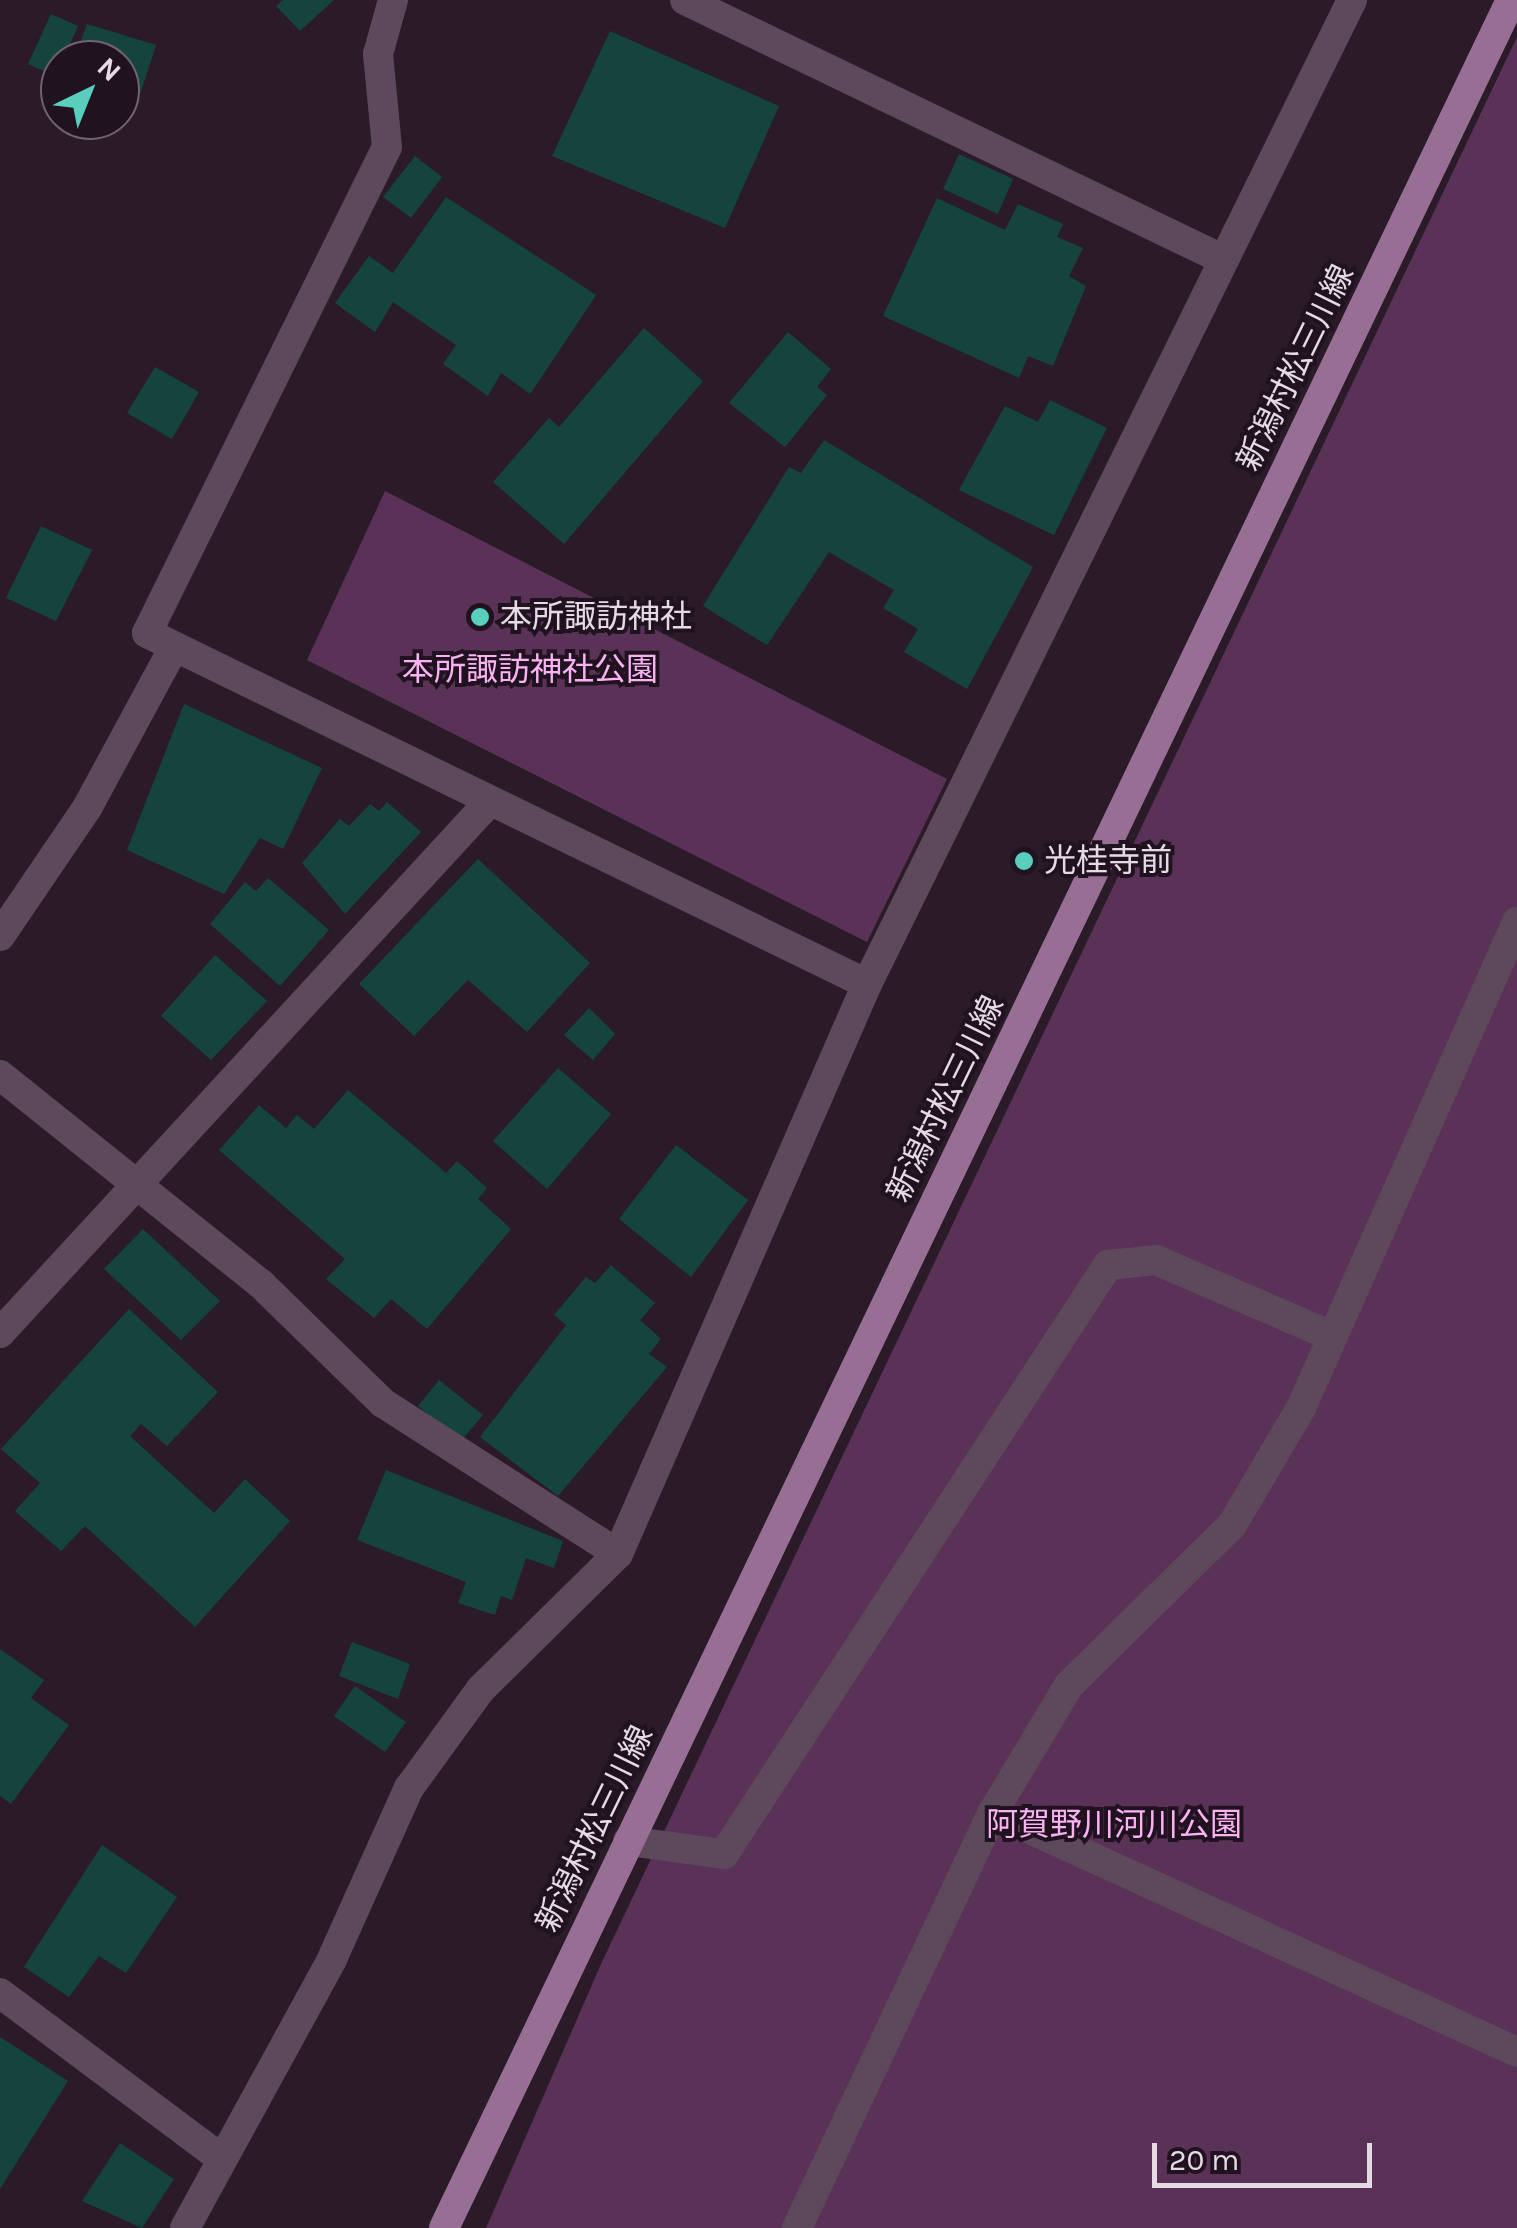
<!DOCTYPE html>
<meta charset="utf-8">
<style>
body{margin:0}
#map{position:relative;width:1517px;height:2228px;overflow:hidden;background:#2b1b29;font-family:Karla,"Noto Sans JP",sans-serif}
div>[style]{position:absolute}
.green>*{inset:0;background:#5a3257}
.building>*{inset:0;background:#14443d}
.minor>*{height:30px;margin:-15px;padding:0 15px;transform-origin:15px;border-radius:15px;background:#5d495b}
.major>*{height:30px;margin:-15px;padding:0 15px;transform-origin:15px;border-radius:15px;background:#986f94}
.dots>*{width:28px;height:28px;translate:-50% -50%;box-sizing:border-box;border:5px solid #211220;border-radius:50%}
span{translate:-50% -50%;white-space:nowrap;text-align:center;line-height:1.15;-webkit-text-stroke:8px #211220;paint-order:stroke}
.street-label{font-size:32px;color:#e6dbe4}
.poi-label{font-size:32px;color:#e6dbe4}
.left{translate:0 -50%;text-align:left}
.park-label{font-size:32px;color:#f9b2f2}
.north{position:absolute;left:40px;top:40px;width:100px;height:100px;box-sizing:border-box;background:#211220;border:2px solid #70626e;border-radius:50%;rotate:43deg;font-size:28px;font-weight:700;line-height:40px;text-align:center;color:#e6dbe4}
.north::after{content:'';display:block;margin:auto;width:35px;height:45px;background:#5acebd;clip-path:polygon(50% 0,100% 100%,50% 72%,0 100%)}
.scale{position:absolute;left:1152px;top:2143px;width:220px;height:45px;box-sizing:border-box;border:5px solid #e6dbe4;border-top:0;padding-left:12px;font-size:30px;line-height:35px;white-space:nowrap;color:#e6dbe4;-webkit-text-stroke:8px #211220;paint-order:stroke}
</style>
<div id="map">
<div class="green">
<div style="clip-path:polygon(1517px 37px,1517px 2228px,486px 2228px,601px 1964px)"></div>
<div style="clip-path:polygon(385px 491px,947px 779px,867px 942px,307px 660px)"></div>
</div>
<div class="building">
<div style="clip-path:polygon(283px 0,334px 0,300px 31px,276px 6px)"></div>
<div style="clip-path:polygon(51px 14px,78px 26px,56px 76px,28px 64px)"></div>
<div style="clip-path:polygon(87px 24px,156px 45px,138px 101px,120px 96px,120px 60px,74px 60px)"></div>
<div style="clip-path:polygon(610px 31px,779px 106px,725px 228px,552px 156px)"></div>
<div style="clip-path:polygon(959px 154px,1013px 179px,998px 214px,943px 189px)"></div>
<div style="clip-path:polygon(415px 156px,442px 177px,411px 218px,383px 197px)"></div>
<div style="clip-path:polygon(446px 197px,596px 295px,530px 394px,501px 373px,488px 396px,443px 364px,456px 345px,393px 302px,375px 332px,335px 303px,369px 256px,393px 273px)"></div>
<div style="clip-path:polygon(937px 198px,1005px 230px,1018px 204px,1063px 224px,1057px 237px,1083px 248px,1069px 276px,1086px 286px,1053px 366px,1028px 356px,1019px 378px,883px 316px)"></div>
<div style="clip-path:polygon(644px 328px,703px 381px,564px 544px,493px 482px,549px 418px,559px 427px)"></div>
<div style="clip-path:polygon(788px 332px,831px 369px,817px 387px,827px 395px,785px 447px,729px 403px)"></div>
<div style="clip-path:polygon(155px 367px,199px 392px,172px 439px,127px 413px)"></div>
<div style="clip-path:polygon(1050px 400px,1107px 428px,1054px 535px,959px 490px,1005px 406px,1038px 422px)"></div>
<div style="clip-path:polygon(824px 440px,1033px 567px,967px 689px,904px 652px,918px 629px,883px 608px,894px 590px,829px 552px,767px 645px,703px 606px,789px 467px,801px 473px)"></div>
<div style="clip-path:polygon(41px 526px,92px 550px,56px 621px,6px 598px)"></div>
<div style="clip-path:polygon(184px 704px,322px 768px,283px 849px,260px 838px,224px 894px,127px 850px)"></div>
<div style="clip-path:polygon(387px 802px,421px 832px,345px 914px,302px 863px,340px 819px,349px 826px,370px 804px,379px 811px)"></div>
<div style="clip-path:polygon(478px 859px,590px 963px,527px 1032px,468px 980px,414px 1036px,359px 984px)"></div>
<div style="clip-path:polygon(268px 878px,329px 930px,280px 986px,210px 924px,245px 882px,256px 891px)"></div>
<div style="clip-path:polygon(215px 955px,267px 1001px,211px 1060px,161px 1016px)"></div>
<div style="clip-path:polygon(589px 1008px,615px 1034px,593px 1060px,564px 1035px)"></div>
<div style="clip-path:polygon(558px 1068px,611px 1114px,547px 1189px,493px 1141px)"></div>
<div style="clip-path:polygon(348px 1090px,446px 1173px,457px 1161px,487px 1188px,478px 1199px,511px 1229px,427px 1329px,391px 1299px,374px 1318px,326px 1279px,345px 1259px,219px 1150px,259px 1105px,286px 1128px,297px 1115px,314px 1129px)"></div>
<div style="clip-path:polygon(676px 1145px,748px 1200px,691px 1277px,619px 1219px)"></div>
<div style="clip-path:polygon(143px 1229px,220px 1301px,181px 1340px,104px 1269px)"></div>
<div style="clip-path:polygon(611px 1265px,655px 1303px,640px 1320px,661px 1339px,649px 1354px,667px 1367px,558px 1496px,480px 1437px,566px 1325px,554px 1315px,586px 1277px,595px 1283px)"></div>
<div style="clip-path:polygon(129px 1309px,218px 1392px,167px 1446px,141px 1424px,130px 1436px,214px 1513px,245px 1479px,290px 1521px,195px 1627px,85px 1526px,61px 1551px,15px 1511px,40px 1483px,1px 1449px)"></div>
<div style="clip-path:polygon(439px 1380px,483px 1415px,461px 1441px,418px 1406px)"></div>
<div style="clip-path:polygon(386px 1470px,563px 1541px,554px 1568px,526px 1558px,512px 1600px,501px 1596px,495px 1615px,458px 1603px,466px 1582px,357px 1540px)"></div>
<div style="clip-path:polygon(352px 1642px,410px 1664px,398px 1699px,339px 1676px)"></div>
<div style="clip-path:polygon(0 1649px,44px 1680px,31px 1698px,69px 1725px,11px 1804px,0 1796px)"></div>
<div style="clip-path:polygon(355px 1686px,406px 1722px,385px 1752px,334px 1716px)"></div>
<div style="clip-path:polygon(102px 1845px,177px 1897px,126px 1973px,99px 1956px,69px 1997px,24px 1967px)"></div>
<div style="clip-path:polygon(0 2037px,68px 2081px,0 2189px)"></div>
<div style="clip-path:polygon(120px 2143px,174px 2179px,142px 2228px,82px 2201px)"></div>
</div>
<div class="minor">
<div style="left:393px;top:0;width:56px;rotate:105.5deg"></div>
<div style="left:378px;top:54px;width:93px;rotate:84.5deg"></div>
<div style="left:387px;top:147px;width:542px;rotate:116.28deg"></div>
<div style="left:147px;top:633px;width:801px;rotate:25.99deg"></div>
<div style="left:685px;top:0;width:594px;rotate:25.75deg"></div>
<div style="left:0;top:936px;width:155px;rotate:-55.8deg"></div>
<div style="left:87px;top:808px;width:183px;rotate:-61.6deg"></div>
<div style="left:0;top:1075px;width:334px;rotate:38.7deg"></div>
<div style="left:261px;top:1284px;width:170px;rotate:44.3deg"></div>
<div style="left:383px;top:1403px;width:279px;rotate:32.7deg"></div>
<div style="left:0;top:1333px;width:723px;rotate:-47.35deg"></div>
<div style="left:993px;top:1812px;width:576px;rotate:24.61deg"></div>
<div style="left:628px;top:1841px;width:97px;rotate:7.7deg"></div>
<div style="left:724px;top:1854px;width:703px;rotate:-56.9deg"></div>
<div style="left:1108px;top:1265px;width:48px;rotate:-5.9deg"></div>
<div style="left:1156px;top:1260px;width:186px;rotate:23.4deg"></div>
<div style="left:0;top:1993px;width:277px;rotate:36.8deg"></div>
<div style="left:185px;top:2228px;width:307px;rotate:-61.3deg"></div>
<div style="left:332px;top:1959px;width:188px;rotate:-65.8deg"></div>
<div style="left:409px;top:1788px;width:122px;rotate:-54deg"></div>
<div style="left:481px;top:1689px;width:192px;rotate:-44.6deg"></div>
<div style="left:618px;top:1554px;width:622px;rotate:-66.4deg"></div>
<div style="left:867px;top:984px;width:1097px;rotate:-63.76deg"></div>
<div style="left:797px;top:2228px;width:460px;rotate:-64.8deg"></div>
<div style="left:993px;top:1812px;width:148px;rotate:-59.1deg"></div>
<div style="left:1069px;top:1685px;width:228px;rotate:-44.5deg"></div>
<div style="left:1232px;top:1525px;width:136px;rotate:-59.5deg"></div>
<div style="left:1301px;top:1408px;width:532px;rotate:-66.04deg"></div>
</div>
<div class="major">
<div style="left:444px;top:2228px;width:2470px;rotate:-64.41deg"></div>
</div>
<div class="dots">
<div style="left:480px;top:617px;background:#5acebd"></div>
<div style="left:1024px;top:861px;background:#5acebd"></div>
</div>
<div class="street-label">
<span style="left:1296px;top:368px;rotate:-64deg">新潟村松三川線</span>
<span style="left:946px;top:1099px;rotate:-64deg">新潟村松三川線</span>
<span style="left:595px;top:1829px;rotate:-64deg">新潟村松三川線</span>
</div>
<div class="poi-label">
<span class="left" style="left:500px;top:617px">本所諏訪神社</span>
<span class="left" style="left:1044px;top:861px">光桂寺前</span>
</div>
<div class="park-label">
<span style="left:530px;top:670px">本所諏訪神社公園</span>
<span style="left:1114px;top:1825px">阿賀野川河川公園</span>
</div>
<div class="north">N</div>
<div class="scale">20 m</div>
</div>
